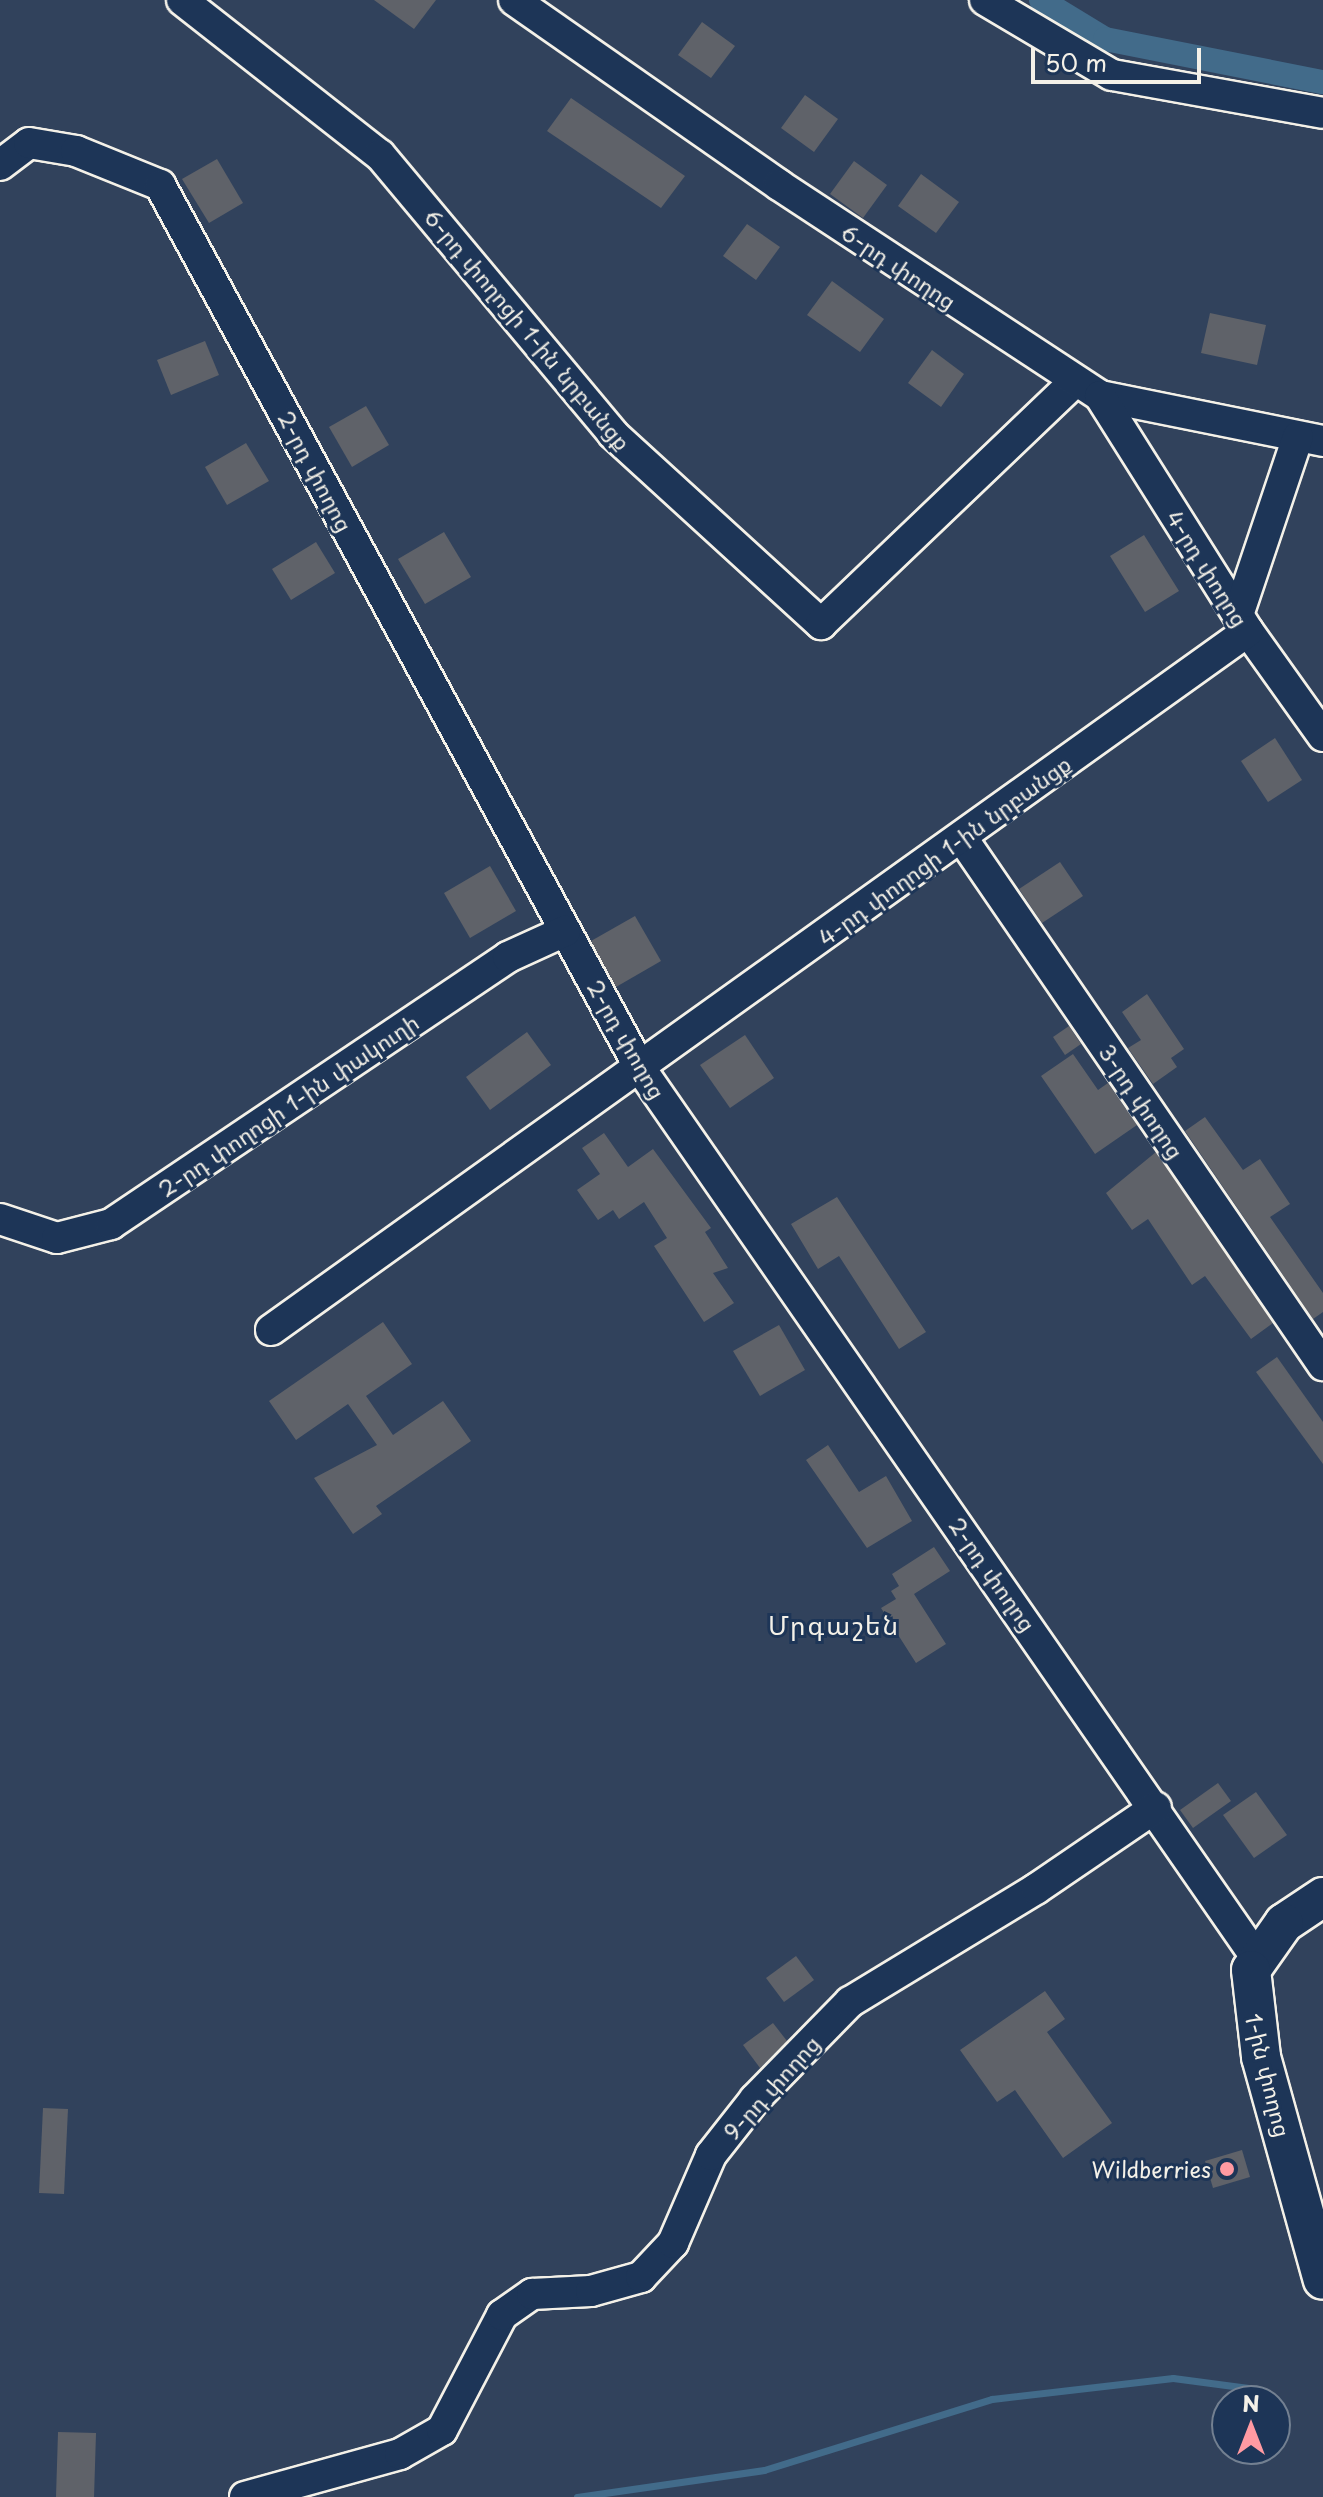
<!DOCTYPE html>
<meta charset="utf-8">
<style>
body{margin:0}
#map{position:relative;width:1323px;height:2497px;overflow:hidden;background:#31425c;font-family:"Playpen Sans","Noto Sans Armenian",sans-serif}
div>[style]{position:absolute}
.stream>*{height:7px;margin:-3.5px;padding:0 3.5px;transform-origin:3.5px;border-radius:3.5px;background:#426b8a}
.canal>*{height:24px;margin:-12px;padding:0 12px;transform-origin:12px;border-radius:12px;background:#426b8a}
.building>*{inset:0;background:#5f6269}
.roads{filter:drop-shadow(2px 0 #f4f1e8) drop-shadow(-2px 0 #f4f1e8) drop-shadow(0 2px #f4f1e8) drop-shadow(0 -2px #f4f1e8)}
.minor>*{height:30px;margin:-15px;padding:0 15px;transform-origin:15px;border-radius:15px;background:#1d3557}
.major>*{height:38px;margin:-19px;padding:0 19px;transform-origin:19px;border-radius:19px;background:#1d3557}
.dots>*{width:22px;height:22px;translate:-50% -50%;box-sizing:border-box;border:4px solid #1d3557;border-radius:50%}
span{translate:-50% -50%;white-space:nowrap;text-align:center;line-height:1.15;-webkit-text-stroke:6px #1d3557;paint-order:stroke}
.street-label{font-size:22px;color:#f4f1e8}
.poi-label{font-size:22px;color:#f4f1e8}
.right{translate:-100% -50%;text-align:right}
.quarter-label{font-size:26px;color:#f4f1e8;letter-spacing:2px}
.north{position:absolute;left:1211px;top:2385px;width:80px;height:80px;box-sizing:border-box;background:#1d3557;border:2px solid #738091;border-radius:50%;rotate:0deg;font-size:22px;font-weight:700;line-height:32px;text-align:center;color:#f4f1e8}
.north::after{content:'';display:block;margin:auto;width:28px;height:36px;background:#ff9aa2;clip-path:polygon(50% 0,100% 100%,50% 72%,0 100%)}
.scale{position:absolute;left:1031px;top:48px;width:170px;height:36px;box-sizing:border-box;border:4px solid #f4f1e8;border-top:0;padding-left:10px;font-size:24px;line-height:28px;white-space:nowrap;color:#f4f1e8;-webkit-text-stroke:6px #1d3557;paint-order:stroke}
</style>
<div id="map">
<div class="stream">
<div style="left:577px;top:2497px;width:189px;rotate:-8.2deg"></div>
<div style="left:764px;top:2470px;width:239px;rotate:-17.3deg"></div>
<div style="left:992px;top:2399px;width:182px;rotate:-6.6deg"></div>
<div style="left:1173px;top:2378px;width:76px;rotate:7.6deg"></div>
</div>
<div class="canal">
<div style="left:1041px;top:0;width:75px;rotate:31.4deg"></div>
<div style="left:1105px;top:39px;width:222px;rotate:11.2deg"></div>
</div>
<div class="building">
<div style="clip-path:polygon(374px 0,436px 0,414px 29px)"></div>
<div style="clip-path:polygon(702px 22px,735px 46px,711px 78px,678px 55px)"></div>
<div style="clip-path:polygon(805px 95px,838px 119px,814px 152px,781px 128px)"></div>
<div style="clip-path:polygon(571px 98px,685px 176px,661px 208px,547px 131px)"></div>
<div style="clip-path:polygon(217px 159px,243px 203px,209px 223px,182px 179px)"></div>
<div style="clip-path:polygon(854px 161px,887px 185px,863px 218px,830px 194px)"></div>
<div style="clip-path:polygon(921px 174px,959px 202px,936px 233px,898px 206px)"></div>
<div style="clip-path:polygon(747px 224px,780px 247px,756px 280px,723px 256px)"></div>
<div style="clip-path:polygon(832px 281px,884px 319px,860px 352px,807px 315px)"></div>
<div style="clip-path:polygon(1210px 313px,1266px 325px,1257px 365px,1201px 353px)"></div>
<div style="clip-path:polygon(205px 341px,219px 375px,171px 395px,157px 360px)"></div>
<div style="clip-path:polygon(932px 350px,964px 374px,941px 407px,908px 383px)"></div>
<div style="clip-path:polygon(366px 406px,389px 445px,352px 467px,329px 427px)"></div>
<div style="clip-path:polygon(246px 443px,269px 481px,227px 505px,205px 467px)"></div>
<div style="clip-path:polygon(444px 532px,471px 577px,425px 604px,398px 559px)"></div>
<div style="clip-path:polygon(1144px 535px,1179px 591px,1145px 612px,1110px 556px)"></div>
<div style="clip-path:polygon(316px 542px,335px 573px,291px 600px,272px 569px)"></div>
<div style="clip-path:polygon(1275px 738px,1302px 780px,1268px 802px,1241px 761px)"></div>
<div style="clip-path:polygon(1060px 862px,1083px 896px,1042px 923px,1019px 889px)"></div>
<div style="clip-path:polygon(490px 866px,516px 911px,470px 938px,444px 893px)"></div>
<div style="clip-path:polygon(635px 916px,661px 961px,616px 987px,591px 941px)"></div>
<div style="clip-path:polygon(1147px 994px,1184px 1049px,1171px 1058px,1177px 1067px,1153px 1084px,1128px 1048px,1141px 1040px,1122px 1012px)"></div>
<div style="clip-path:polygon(1069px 1026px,1081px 1044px,1065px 1055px,1053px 1037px)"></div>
<div style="clip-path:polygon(527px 1032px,551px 1065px,490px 1110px,466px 1077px)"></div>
<div style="clip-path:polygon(745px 1035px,774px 1078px,730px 1108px,700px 1065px)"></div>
<div style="clip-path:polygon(1073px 1054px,1098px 1090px,1108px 1083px,1137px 1125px,1095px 1154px,1041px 1076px)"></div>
<div style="clip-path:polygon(1205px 1117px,1243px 1170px,1260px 1159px,1290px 1204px,1270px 1217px,1323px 1293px,1323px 1312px,1313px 1319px,1185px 1131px)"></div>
<div style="clip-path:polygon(604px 1133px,628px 1167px,653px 1149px,711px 1228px,705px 1232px,728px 1268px,713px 1273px,734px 1303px,704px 1322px,654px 1246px,667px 1238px,644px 1202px,619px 1219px,613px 1210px,598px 1220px,577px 1190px,600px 1174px,582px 1148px)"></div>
<div style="clip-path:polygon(1156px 1152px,1273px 1323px,1251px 1339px,1205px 1276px,1192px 1285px,1148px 1219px,1132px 1230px,1106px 1193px)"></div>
<div style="clip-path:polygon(837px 1197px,926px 1332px,899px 1349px,839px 1256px,818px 1269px,791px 1224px)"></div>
<div style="clip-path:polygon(383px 1322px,412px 1364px,366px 1396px,393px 1435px,443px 1401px,471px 1441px,376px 1506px,382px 1514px,353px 1534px,314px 1478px,377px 1445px,348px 1404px,296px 1440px,269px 1401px)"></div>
<div style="clip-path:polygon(779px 1325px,805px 1370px,760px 1396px,733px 1351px)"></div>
<div style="clip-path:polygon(1277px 1357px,1323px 1422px,1323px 1464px,1256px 1372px)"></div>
<div style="clip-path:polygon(828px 1445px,859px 1492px,886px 1476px,912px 1521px,867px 1548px,806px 1460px)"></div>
<div style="clip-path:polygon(934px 1547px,950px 1571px,914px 1594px,946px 1644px,916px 1663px,881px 1608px,896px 1599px,891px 1591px,899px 1586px,892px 1574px)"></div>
<div style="clip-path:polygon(1218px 1783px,1231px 1801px,1193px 1828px,1180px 1810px)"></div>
<div style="clip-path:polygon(1256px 1792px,1287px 1835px,1254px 1858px,1223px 1815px)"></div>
<div style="clip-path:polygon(796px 1956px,814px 1980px,784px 2002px,766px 1978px)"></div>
<div style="clip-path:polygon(1045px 1991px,1065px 2019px,1047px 2032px,1112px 2123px,1063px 2158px,1015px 2090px,997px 2102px,960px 2050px)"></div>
<div style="clip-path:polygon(773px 2023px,787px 2041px,760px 2068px,743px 2045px)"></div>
<div style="clip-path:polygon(43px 2108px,68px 2109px,64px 2194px,39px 2193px)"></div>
<div style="clip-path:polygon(1242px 2150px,1250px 2177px,1213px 2188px,1205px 2161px)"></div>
<div style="clip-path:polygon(58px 2432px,96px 2433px,94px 2497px,56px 2497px)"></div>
</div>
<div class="roads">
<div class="minor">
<div style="left:182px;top:0;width:251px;rotate:38.1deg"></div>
<div style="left:380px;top:155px;width:363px;rotate:50.1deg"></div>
<div style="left:613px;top:434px;width:282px;rotate:42.4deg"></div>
<div style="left:821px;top:624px;width:352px;rotate:-43.7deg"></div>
<div style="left:514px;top:0;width:323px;rotate:34.9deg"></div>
<div style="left:779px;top:185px;width:384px;rotate:33.3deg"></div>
<div style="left:1100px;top:396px;width:227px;rotate:11.4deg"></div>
<div style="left:985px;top:0;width:147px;rotate:30.6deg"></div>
<div style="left:1112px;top:75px;width:214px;rotate:10.2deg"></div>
<div style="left:0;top:165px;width:36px;rotate:-37deg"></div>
<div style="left:29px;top:143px;width:48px;rotate:9.7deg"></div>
<div style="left:76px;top:151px;width:91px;rotate:22deg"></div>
<div style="left:160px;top:185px;width:1005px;rotate:61.47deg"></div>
<div style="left:640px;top:1068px;width:1082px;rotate:55.28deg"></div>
<div style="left:1100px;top:396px;width:278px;rotate:57.8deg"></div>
<div style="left:1248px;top:631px;width:129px;rotate:54.5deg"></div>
<div style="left:1238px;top:615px;width:188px;rotate:-71.4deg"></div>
<div style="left:962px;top:838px;width:639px;rotate:55.59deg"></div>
<div style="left:0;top:1219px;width:60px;rotate:18.4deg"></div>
<div style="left:57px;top:1238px;width:56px;rotate:-14.5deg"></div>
<div style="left:111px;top:1224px;width:478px;rotate:-33.9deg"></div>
<div style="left:508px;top:957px;width:63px;rotate:-24.5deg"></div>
<div style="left:271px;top:1330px;width:1201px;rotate:-35.58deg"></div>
<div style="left:245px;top:2497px;width:161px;rotate:-15.5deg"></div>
<div style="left:400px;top:2454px;width:48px;rotate:-29.7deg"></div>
<div style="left:442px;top:2430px;width:130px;rotate:-62.4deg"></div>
<div style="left:502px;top:2315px;width:37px;rotate:-35deg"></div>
<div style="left:532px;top:2294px;width:59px;rotate:-2.9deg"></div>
<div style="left:591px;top:2291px;width:52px;rotate:-15.6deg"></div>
<div style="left:641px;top:2277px;width:47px;rotate:-46.7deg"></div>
<div style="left:673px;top:2243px;width:96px;rotate:-66.6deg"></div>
<div style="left:711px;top:2155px;width:71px;rotate:-51.8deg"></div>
<div style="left:755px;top:2099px;width:136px;rotate:-45.6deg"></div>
<div style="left:850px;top:2002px;width:218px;rotate:-31.3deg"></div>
<div style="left:1036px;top:1889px;width:145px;rotate:-34.3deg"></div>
</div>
<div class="major">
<div style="left:1323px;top:1897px;width:47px;rotate:146.3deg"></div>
<div style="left:1284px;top:1923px;width:57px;rotate:125.1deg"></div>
<div style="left:1251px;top:1970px;width:88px;rotate:83.4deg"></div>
<div style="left:1261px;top:2057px;width:231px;rotate:74.5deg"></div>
</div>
</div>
<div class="dots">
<div style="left:1227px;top:2169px;background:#ff9aa2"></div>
</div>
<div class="street-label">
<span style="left:899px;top:266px;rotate:34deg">6-րդ փողոց</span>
<span style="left:528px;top:329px;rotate:50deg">6-րդ փողոցի 1-ին նրբանցք</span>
<span style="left:316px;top:471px;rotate:62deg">2-րդ փողոց</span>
<span style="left:1208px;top:568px;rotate:58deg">4-րդ փողոց</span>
<span style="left:944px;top:850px;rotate:-36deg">4-րդ փողոցի 1-ին նրբանցք</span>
<span style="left:627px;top:1039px;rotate:60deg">2-րդ փողոց</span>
<span style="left:1142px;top:1101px;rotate:56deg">3-րդ փողոց</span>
<span style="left:288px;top:1105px;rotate:-34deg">2-րդ փողոցի 1-ին փակուղի</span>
<span style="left:993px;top:1574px;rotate:55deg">2-րդ փողոց</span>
<span style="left:1269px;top:2075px;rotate:76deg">1-ին փողոց</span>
<span style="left:771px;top:2087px;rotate:-48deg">9-րդ փողոց</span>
</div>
<div class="poi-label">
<span class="right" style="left:1211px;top:2169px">Wildberries</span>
</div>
<div class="quarter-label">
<span style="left:834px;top:1625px">Մրգաշեն</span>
</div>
<div class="north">N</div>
<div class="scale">50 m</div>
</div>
